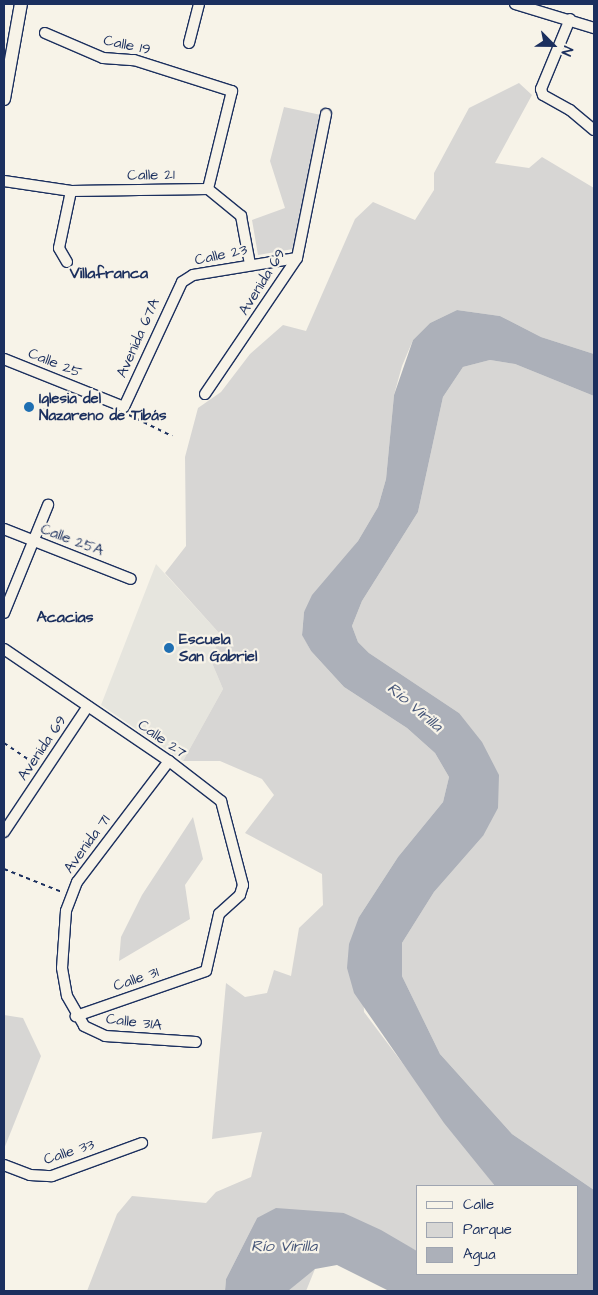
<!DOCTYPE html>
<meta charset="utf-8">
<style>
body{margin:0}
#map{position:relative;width:598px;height:1295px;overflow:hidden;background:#f7f3e8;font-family:"Architects Daughter",sans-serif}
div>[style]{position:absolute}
.built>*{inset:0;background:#e6e5de}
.green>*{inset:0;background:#d7d6d4}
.water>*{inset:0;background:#acb0b9}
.path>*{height:2px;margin-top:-1px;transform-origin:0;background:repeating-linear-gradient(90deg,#1b2f5e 0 4px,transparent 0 8px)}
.roads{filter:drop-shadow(1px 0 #1b2f5e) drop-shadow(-1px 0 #1b2f5e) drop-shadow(0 1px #1b2f5e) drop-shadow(0 -1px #1b2f5e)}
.minor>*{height:10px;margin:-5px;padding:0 5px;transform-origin:5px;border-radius:5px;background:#f7f3e8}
.tertiary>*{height:12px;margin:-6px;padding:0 6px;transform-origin:6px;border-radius:6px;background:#f7f3e8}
.dots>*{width:14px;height:14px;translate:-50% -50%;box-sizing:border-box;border:2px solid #f7f3e8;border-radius:50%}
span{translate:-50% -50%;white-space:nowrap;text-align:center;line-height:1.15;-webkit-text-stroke:4.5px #f7f3e8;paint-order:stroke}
.street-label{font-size:15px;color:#1b2f5e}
.poi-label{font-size:15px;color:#1b2f5e;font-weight:700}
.left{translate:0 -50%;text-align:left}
.neighbourhood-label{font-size:16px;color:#1b2f5e;font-weight:700}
.water-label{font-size:16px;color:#465679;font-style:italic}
.frame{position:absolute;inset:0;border:5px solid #1b2f5e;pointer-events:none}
.legend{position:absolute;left:416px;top:1185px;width:162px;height:90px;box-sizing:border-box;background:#f7f3e8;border:1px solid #9fa5b1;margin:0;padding:6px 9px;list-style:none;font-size:15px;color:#1b2f5e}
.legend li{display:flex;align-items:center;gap:10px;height:25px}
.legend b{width:25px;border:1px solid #9fa5b1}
.north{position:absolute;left:528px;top:20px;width:50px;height:50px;-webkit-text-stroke:4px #f7f3e8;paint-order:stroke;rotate:113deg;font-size:14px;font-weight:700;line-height:20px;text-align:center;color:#1b2f5e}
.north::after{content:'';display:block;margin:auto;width:18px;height:22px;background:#1b2f5e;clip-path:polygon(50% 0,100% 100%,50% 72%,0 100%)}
</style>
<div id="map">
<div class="built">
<div style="clip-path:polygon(156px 564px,219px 633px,212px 663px,223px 689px,183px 761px,101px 705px)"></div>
</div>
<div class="green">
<div style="clip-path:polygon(519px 83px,532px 95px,495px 163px,529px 168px,542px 157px,594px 188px,594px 354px,541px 337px,500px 316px,457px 310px,430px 323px,413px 340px,402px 366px,394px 395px,386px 479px,378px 507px,358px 541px,304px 612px,302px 634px,311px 651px,344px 687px,407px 728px,435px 753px,449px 777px,443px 802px,398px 857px,359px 917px,364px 1012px,495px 1186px,417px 1186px,417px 1251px,344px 1213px,257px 1218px,226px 1279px,225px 1291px,87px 1291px,117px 1214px,132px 1196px,206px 1203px,216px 1192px,251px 1177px,262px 1132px,212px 1139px,226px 983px,245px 997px,267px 993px,274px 970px,291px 976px,299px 928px,323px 905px,322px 874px,245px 833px,274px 795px,262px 779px,220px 761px,183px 761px,223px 689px,212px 663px,219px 633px,165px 573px,186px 546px,185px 457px,198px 408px,221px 392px,250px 354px,283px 325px,306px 331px,355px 219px,373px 202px,415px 220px,434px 190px,434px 173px,469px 108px)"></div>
<div style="clip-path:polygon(284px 107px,321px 115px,293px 249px,258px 255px,252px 220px,285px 208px,270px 161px)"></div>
<div style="clip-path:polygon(490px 360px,515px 364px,594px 396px,594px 1190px,512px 1134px,440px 1054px,402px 976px,402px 943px,434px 892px,483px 836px,459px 713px,369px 653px,358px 642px,352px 626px,362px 601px,418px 512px,443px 397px,463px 367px)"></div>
<div style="clip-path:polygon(193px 817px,203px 859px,185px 885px,190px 919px,119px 961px,121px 937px,142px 895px)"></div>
<div style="clip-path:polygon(4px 1015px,23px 1018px,41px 1056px,4px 1149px)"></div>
<div style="clip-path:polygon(315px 1269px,306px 1291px,288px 1291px,292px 1284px)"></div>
</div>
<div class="water">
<div style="clip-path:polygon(457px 310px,500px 316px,541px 337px,594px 354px,594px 396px,515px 364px,490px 360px,463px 367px,443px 397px,418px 512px,362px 601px,352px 626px,358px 642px,369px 653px,459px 713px,482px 742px,499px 775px,498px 808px,483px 836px,434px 892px,402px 943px,402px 976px,440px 1054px,512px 1134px,594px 1190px,594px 1291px,389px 1291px,337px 1265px,315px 1269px,288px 1291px,225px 1291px,226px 1279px,257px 1218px,276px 1208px,344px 1213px,381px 1230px,417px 1251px,417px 1274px,577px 1274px,577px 1186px,495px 1186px,444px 1123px,354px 993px,347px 968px,349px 944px,359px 917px,398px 857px,443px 802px,449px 777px,435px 753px,407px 728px,344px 687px,311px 651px,302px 635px,304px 612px,312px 595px,358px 541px,378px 507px,386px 479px,394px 395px,413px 340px,430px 323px)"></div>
</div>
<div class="path">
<div style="left:129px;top:415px;width:48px;rotate:26deg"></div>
<div style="left:4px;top:743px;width:40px;rotate:34deg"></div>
<div style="left:4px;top:869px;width:62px;rotate:21.6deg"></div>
</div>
<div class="roads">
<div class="minor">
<div style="left:515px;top:4px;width:83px;rotate:16.9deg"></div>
<div style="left:570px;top:19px;width:76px;rotate:112.5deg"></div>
<div style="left:541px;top:89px;width:6px;rotate:72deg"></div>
<div style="left:543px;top:95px;width:31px;rotate:29deg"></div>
<div style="left:570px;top:110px;width:31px;rotate:40deg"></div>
<div style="left:45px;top:33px;width:63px;rotate:23.3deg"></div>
<div style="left:103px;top:58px;width:31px;rotate:4deg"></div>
<div style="left:134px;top:60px;width:103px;rotate:17.6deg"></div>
<div style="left:232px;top:91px;width:101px;rotate:103.8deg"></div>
<div style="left:189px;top:43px;width:40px;rotate:-75.6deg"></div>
<div style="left:4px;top:181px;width:68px;rotate:8.5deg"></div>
<div style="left:71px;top:191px;width:137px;rotate:-0.8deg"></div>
<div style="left:208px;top:189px;width:43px;rotate:39.3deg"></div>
<div style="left:241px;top:216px;width:49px;rotate:79.4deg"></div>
<div style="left:67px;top:262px;width:16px;rotate:-120deg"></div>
<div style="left:59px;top:248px;width:58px;rotate:-78.1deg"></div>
<div style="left:4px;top:359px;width:129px;rotate:21.8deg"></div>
<div style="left:124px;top:407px;width:138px;rotate:-65.1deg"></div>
<div style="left:182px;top:282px;width:13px;rotate:-32deg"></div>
<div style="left:193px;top:275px;width:105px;rotate:-9.3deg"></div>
<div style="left:205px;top:394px;width:164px;rotate:-55.9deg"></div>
<div style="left:297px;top:258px;width:147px;rotate:-78.6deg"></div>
<div style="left:4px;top:529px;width:136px;rotate:21.5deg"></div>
<div style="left:4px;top:613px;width:117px;rotate:-67.8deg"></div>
<div style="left:4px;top:649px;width:199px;rotate:34.2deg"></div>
<div style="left:169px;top:761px;width:66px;rotate:37.6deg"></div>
<div style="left:221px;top:801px;width:87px;rotate:75.3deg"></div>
<div style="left:243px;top:885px;width:10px;rotate:107deg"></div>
<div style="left:240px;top:895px;width:28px;rotate:138deg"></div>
<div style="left:219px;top:914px;width:58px;rotate:102.8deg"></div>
<div style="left:206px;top:971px;width:138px;rotate:160.9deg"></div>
<div style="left:169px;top:761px;width:152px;rotate:127.2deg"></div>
<div style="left:77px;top:882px;width:31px;rotate:111deg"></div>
<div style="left:66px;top:911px;width:57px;rotate:94deg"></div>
<div style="left:62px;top:968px;width:28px;rotate:80deg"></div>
<div style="left:67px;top:996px;width:34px;rotate:60deg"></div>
<div style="left:84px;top:1026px;width:23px;rotate:25deg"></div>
<div style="left:105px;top:1036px;width:91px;rotate:3.8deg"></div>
<div style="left:4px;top:832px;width:151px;rotate:-56.3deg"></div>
<div style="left:4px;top:1165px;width:28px;rotate:21deg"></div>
<div style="left:30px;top:1175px;width:22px;rotate:3deg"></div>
<div style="left:52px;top:1176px;width:96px;rotate:-20.1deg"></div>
</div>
<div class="tertiary">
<div style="left:4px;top:99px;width:97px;rotate:-79.9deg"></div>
</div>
</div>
<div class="dots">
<div style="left:29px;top:407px;background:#1f6fb2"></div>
<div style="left:169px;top:648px;background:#1f6fb2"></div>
</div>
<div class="street-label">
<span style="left:127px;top:45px;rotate:12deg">Calle 19</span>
<span style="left:151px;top:175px;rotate:-1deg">Calle 21</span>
<span style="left:221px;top:255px;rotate:-12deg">Calle 23</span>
<span style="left:262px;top:282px;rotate:-58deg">Avenida 69</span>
<span style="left:138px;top:338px;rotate:-66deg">Avenida 67A</span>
<span style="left:55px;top:363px;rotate:22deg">Calle 25</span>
<span style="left:72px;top:540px;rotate:21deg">Calle 25A</span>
<span style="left:162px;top:739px;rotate:35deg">Calle 27</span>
<span style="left:42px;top:748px;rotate:-56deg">Avenida 69</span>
<span style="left:87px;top:844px;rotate:-54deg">Avenida 71</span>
<span style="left:136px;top:979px;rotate:-19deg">Calle 31</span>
<span style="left:134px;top:1022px;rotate:7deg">Calle 31A</span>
<span style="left:69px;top:1152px;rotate:-18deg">Calle 33</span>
</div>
<div class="poi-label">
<span class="left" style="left:39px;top:407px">Iglesia del<br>Nazareno de Tibás</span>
<span class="left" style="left:179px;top:648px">Escuela<br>San Gabriel</span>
</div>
<div class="neighbourhood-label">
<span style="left:109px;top:273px">Villafranca</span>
<span style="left:65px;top:617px">Acacias</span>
</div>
<div class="water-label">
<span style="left:415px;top:707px;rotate:40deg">Río Virilla</span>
<span style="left:284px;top:1246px">Río Virilla</span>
</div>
<div class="frame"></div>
<ul class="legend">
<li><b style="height:6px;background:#f7f3e8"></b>Calle</li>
<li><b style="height:14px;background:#d7d6d4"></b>Parque</li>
<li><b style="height:14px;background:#acb0b9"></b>Agua</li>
</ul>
<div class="north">N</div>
</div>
